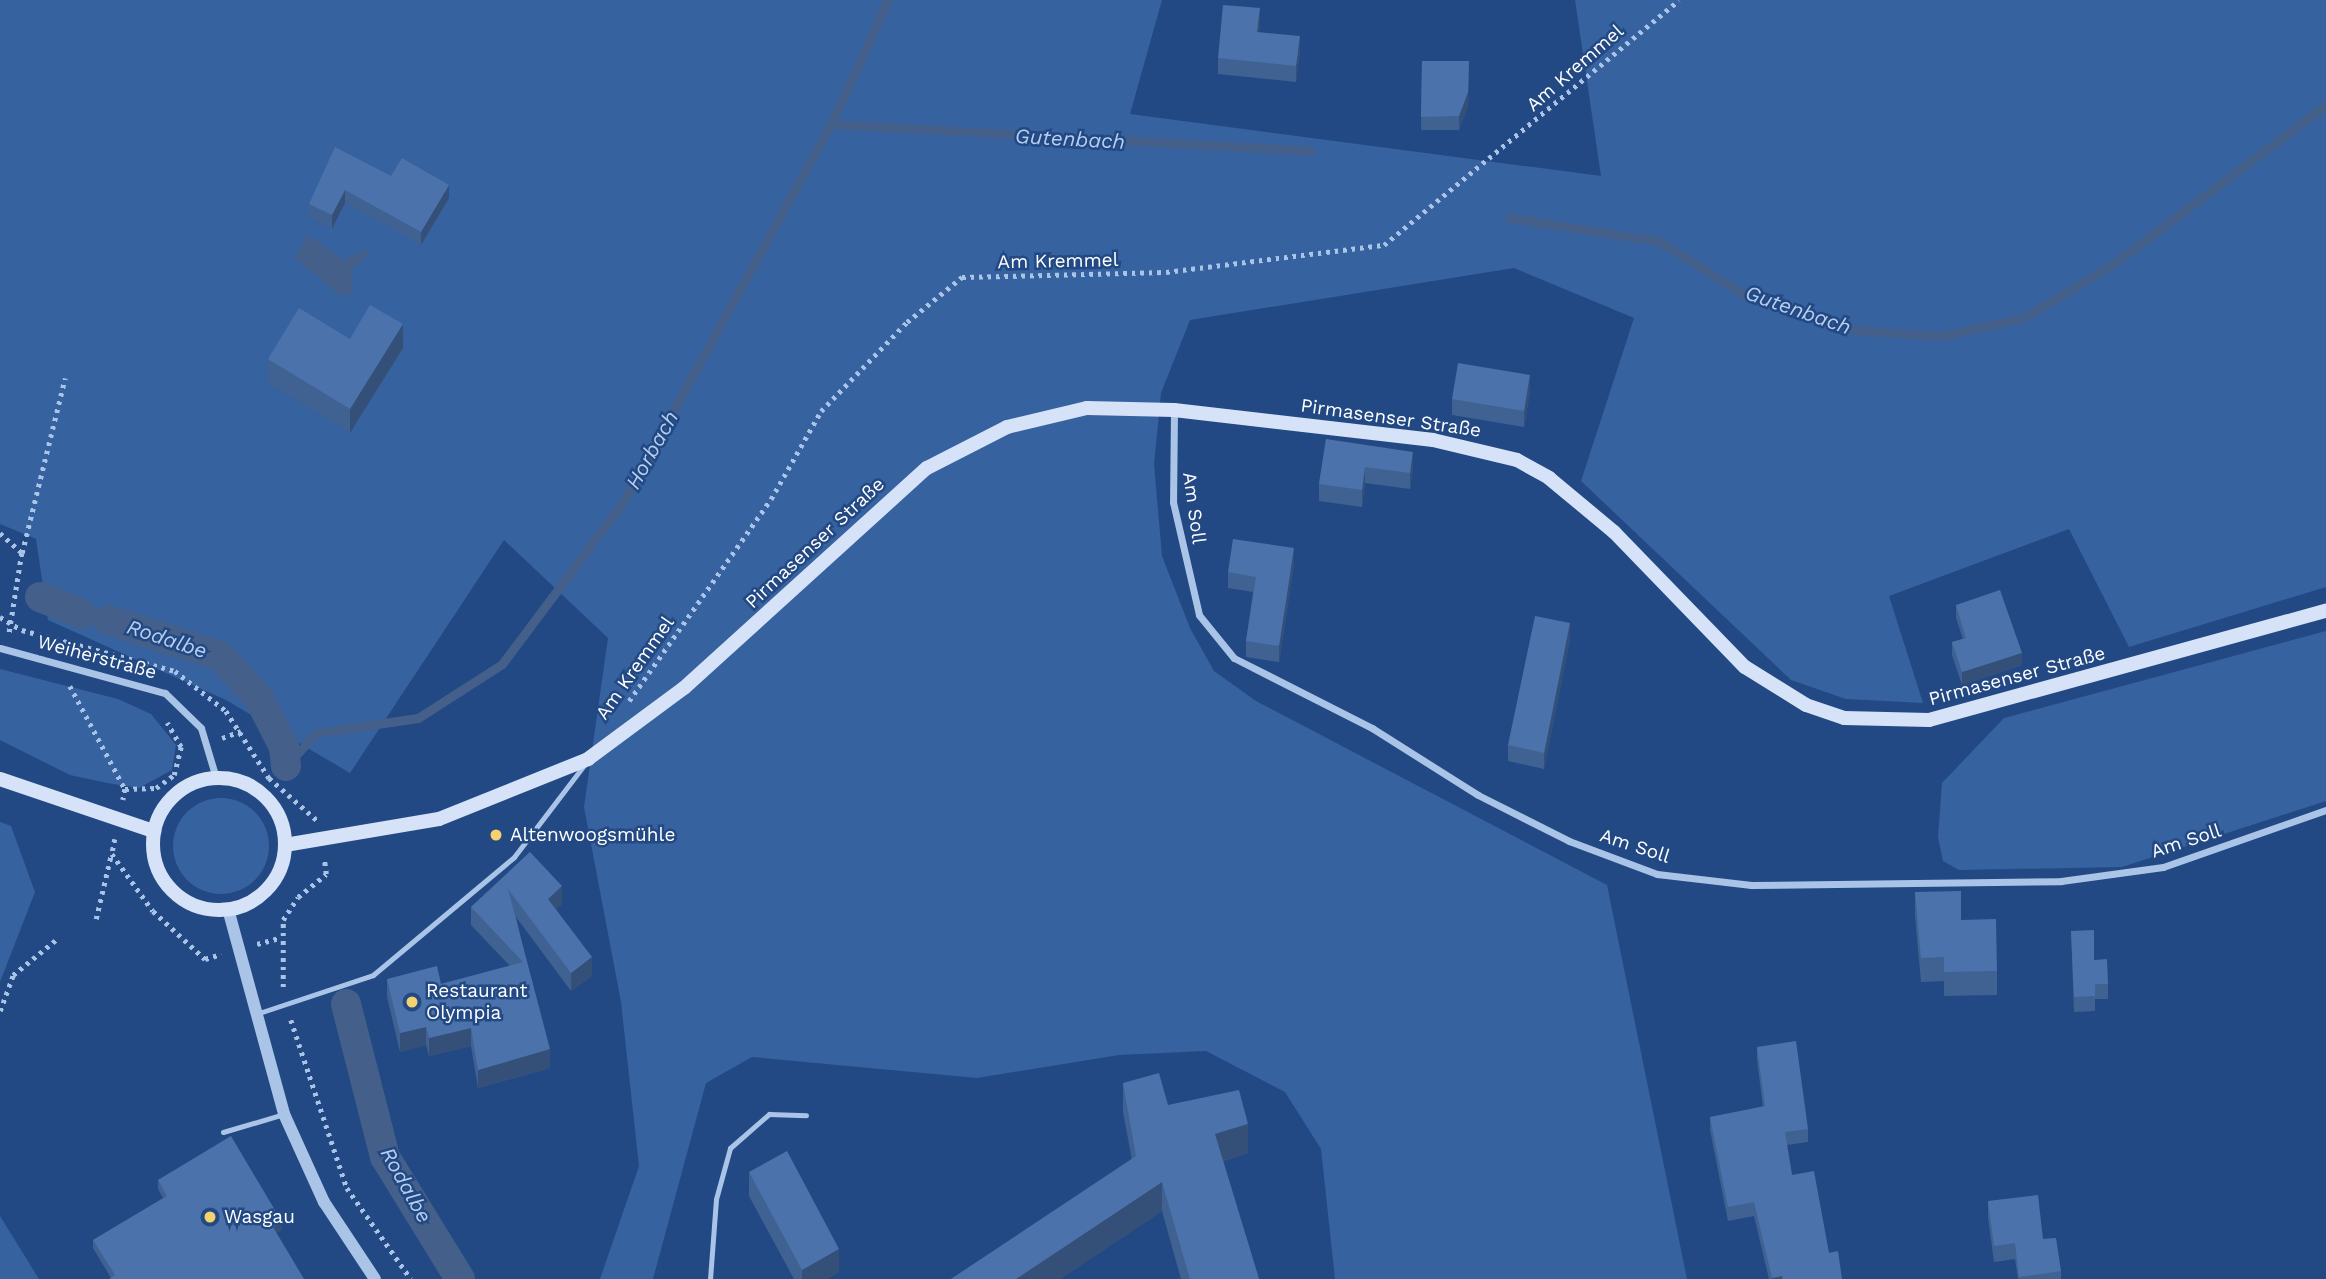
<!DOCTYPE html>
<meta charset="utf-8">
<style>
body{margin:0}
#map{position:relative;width:2326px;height:1279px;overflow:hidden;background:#224983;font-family:"Work Sans",sans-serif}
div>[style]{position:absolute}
.green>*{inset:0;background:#3662a0}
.round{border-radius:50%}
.water>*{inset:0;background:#44608a}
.stream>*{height:9px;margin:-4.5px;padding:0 4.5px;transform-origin:4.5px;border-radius:4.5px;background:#44608a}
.canal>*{height:30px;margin:-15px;padding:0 15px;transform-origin:15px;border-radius:15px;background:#44608a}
.path>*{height:4.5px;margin-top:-2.25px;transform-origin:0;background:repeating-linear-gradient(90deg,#aac4e8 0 3.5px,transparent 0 8.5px)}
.service>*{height:5px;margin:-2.5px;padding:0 2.5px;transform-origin:2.5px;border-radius:2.5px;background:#aac4e8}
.minor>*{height:7px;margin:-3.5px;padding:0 3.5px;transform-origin:3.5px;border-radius:3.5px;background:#aac4e8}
.tertiary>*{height:12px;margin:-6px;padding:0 6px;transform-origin:6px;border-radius:6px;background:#aac4e8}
.secondary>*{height:14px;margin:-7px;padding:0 7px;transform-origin:7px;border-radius:7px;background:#d5e2f7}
.secondary>.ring{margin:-7px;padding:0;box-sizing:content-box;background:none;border:14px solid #d5e2f7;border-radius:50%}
.wall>*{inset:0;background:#406293}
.shaded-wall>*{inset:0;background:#345078}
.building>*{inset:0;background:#4b72ab}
.dots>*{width:19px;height:19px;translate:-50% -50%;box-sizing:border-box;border:4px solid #224983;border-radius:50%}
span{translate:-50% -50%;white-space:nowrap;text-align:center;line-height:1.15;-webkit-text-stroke:5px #224983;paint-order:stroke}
.street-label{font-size:19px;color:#fff}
.poi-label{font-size:19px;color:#fff}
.left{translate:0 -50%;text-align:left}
.water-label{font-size:21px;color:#b6cef0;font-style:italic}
</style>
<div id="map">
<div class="green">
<div style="clip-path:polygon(0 0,1162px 0,1130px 114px,1601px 176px,1575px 0,2326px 0,2326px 587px,2129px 647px,2069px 529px,1889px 596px,1923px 703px,1846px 699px,1791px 680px,1581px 481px,1634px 318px,1514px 268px,1190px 320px,1161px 393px,1154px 464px,1162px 556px,1190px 628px,1214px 671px,1256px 701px,1607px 885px,1687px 1279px,1335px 1279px,1321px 1149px,1285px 1092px,1206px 1051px,1119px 1055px,977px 1078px,752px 1057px,706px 1083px,653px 1279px,600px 1279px,639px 1166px,621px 1002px,584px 807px,608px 638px,504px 540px,350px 773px,226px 700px,48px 620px,36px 539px,0 524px)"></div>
<div style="clip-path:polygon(2326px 631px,2326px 801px,2122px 867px,1959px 870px,1943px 861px,1938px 837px,1942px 783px,2004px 718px)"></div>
<div style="clip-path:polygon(0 669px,118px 699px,151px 714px,176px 745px,172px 770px,139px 788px,107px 783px,70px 775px,0 740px)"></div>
<div class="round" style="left:173px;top:798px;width:96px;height:96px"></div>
<div style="clip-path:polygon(0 822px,11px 826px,35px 892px,0 982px)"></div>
<div style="clip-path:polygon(0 1216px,39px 1279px,0 1279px)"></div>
</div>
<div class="water">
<div style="clip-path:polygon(308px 235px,344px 260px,366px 249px,369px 255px,353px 268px,351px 294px,339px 295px,295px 257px)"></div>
</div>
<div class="stream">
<div style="left:831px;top:124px;width:480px;rotate:3.2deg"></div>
<div style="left:1510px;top:218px;width:151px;rotate:8.8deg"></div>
<div style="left:1659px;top:241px;width:102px;rotate:32.1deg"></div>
<div style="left:1745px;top:295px;width:115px;rotate:17.7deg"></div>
<div style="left:1855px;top:330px;width:85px;rotate:4deg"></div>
<div style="left:1940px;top:336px;width:85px;rotate:-12.2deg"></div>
<div style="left:2023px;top:318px;width:104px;rotate:-30.8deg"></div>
<div style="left:2112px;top:265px;width:267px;rotate:-36.8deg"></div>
<div style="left:286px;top:766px;width:45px;rotate:-47.7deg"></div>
<div style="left:316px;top:733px;width:103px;rotate:-8.4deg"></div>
<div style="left:418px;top:718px;width:100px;rotate:-32.7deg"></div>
<div style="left:502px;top:664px;width:202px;rotate:-53.2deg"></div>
<div style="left:623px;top:502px;width:431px;rotate:-61.2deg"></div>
<div style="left:831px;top:124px;width:136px;rotate:-65.3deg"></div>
</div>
<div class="canal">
<div style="left:40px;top:597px;width:45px;rotate:22deg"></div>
<div style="left:108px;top:620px;width:118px;rotate:17.8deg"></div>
<div style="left:220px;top:656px;width:57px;rotate:47.1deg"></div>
<div style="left:259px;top:698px;width:55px;rotate:63deg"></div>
<div style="left:284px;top:747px;width:19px;rotate:84deg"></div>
<div style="left:346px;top:1004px;width:158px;rotate:75.7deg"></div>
<div style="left:385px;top:1157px;width:143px;rotate:58.4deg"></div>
</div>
<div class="path">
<div style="left:0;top:533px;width:30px;rotate:42deg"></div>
<div style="left:22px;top:553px;width:83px;rotate:99deg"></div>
<div style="left:22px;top:553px;width:180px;rotate:-76.2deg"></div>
<div style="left:0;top:617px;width:26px;rotate:31deg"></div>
<div style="left:22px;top:630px;width:158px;rotate:15deg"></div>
<div style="left:175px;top:671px;width:65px;rotate:38.1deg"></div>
<div style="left:226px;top:711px;width:80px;rotate:57.3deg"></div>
<div style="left:269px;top:778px;width:65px;rotate:41.3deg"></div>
<div style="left:70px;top:686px;width:117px;rotate:61.9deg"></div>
<div style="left:125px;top:789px;width:11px;rotate:100deg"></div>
<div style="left:629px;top:701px;width:247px;rotate:-54.9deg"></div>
<div style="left:771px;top:499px;width:101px;rotate:-60.4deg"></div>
<div style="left:821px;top:411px;width:124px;rotate:-46deg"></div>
<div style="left:907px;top:322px;width:71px;rotate:-39.3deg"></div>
<div style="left:962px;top:277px;width:204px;rotate:-1.4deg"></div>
<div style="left:1166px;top:272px;width:220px;rotate:-7.1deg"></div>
<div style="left:1384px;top:245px;width:383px;rotate:-39.7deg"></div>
<div style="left:222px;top:738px;width:20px;rotate:-20deg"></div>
<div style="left:125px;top:789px;width:31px;rotate:-2deg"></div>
<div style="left:156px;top:788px;width:22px;rotate:-36deg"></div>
<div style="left:174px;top:775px;width:29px;rotate:-76deg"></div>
<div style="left:181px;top:747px;width:28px;rotate:-120deg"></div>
<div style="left:115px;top:839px;width:15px;rotate:101deg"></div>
<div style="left:112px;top:854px;width:70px;rotate:54.3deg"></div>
<div style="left:153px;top:911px;width:71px;rotate:42.7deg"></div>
<div style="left:205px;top:959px;width:17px;rotate:-17deg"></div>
<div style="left:96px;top:919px;width:66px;rotate:-76.8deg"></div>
<div style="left:257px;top:944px;width:23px;rotate:-15deg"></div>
<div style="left:283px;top:987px;width:67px;rotate:-90deg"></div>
<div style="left:283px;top:920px;width:27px;rotate:-57deg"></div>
<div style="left:298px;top:897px;width:36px;rotate:-39deg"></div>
<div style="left:326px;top:874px;width:16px;rotate:-97deg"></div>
<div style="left:0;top:1011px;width:38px;rotate:-70deg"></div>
<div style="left:13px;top:975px;width:57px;rotate:-39.3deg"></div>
<div style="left:291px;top:1020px;width:177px;rotate:71.6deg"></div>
<div style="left:347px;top:1188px;width:111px;rotate:54.9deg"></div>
</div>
<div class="service">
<div style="left:259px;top:1013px;width:120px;rotate:-18.4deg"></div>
<div style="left:373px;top:975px;width:184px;rotate:-39.9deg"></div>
<div style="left:514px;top:857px;width:116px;rotate:-52.7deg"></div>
<div style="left:223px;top:1132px;width:64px;rotate:-16.4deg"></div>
<div style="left:710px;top:1279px;width:80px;rotate:-85.7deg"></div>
<div style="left:716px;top:1199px;width:53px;rotate:-74.6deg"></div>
<div style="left:730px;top:1148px;width:52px;rotate:-41.1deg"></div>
<div style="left:769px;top:1114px;width:37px;rotate:2deg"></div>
</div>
<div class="minor">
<div style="left:1174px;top:411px;width:91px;rotate:90.6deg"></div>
<div style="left:1173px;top:502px;width:116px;rotate:77deg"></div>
<div style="left:1199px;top:615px;width:55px;rotate:50.9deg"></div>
<div style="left:1234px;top:658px;width:155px;rotate:26.9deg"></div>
<div style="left:1372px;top:728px;width:125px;rotate:32.3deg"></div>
<div style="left:1478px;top:795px;width:102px;rotate:26.8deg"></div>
<div style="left:1569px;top:841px;width:94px;rotate:20.6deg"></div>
<div style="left:1657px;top:874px;width:95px;rotate:6.7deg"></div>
<div style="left:1751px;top:885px;width:310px;rotate:-0.7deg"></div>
<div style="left:2061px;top:881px;width:103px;rotate:-7.8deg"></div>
<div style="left:2163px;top:867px;width:173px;rotate:-19.3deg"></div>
<div style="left:0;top:648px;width:171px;rotate:15.3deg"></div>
<div style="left:165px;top:693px;width:50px;rotate:44.2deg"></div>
<div style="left:201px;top:728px;width:52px;rotate:73.3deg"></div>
</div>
<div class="tertiary">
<div style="left:228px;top:909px;width:213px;rotate:74.7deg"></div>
<div style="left:284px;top:1114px;width:97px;rotate:65.6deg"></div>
<div style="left:324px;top:1202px;width:92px;rotate:56.5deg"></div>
</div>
<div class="secondary">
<div class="ring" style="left:153px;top:778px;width:118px;height:118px"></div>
<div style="left:0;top:779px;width:163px;rotate:18.7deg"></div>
<div style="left:285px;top:845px;width:156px;rotate:-9.6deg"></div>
<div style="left:439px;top:819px;width:161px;rotate:-21.9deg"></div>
<div style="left:588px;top:759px;width:119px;rotate:-36.5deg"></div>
<div style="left:684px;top:688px;width:328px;rotate:-42.2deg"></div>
<div style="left:927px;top:468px;width:90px;rotate:-27.1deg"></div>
<div style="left:1007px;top:427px;width:82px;rotate:-13.4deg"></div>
<div style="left:1087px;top:408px;width:87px;rotate:1.3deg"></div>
<div style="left:1174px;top:410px;width:261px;rotate:6.6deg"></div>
<div style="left:1433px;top:440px;width:86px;rotate:13.4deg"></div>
<div style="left:1517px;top:460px;width:37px;rotate:29deg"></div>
<div style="left:1549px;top:478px;width:85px;rotate:39.7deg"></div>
<div style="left:1614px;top:532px;width:188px;rotate:45.9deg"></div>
<div style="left:1745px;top:667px;width:72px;rotate:31.9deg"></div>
<div style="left:1806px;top:705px;width:40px;rotate:18.9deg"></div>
<div style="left:1844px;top:718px;width:85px;rotate:1.3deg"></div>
<div style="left:1929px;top:720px;width:412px;rotate:-15.4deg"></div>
</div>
<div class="wall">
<div style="clip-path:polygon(1260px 24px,1259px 32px,1300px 51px,1296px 82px,1218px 74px,1218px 58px)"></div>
<div style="clip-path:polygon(1422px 61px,1469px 61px,1468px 106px,1459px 130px,1421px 130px)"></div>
<div style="clip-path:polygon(335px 147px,391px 176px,449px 198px,421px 245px,345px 203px,332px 229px,309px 217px,309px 204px)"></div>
<div style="clip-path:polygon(350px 339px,403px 348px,350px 433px,268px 383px,268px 359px)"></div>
<div style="clip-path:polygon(1530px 391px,1524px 427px,1452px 415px,1452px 399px)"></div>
<div style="clip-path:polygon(1326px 439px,1413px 468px,1410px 489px,1365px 483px,1362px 507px,1319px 501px,1319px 484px)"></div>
<div style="clip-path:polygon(1294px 564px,1279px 662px,1246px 657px,1246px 641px,1253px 592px,1228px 588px,1228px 572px)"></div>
<div style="clip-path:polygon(1956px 605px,2022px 665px,1962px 685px,1952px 655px,1952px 642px,1963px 639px,1956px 618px)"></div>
<div style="clip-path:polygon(1570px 640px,1544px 769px,1508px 761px,1508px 745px)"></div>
<div style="clip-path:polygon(530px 852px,562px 904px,556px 909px,592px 976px,571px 991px,516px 917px,550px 1068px,478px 1088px,471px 1046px,429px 1056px,426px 1045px,400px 1052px,387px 997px,387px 979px,441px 984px,510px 966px,471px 925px,471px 907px)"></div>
<div style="clip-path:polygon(1915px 892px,1961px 920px,1997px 971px,1997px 995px,1944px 996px,1944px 981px,1921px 982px,1915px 916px)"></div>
<div style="clip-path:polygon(2071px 931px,2094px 960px,2108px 984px,2108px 999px,2095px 999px,2095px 1011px,2074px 1012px)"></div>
<div style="clip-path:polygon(1757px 1047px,1808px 1129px,1808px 1142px,1787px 1145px,1792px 1175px,1842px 1279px,1769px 1279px,1754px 1216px,1728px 1221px,1710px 1130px,1710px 1117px,1763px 1107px,1757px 1060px)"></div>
<div style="clip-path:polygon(1123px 1083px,1168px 1105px,1248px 1153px,1223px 1161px,1259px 1279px,1181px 1279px,1162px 1211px,1060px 1279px,951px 1279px,1132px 1160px,1123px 1112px)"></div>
<div style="clip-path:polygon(749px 1172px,839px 1272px,827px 1279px,794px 1279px,749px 1196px)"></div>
<div style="clip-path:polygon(158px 1180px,282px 1230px,111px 1278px,93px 1248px,93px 1240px,163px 1198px,158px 1189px)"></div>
<div style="clip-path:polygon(1988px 1201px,2043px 1239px,2061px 1271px,2061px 1279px,2018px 1279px,2015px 1259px,1994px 1262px,1988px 1217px)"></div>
</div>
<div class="shaded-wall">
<div style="clip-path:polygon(1260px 8px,1260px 24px,1257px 47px,1257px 32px)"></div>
<div style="clip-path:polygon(1300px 36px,1300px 51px,1296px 82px,1296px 66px)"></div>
<div style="clip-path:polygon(1468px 92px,1468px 106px,1459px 130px,1459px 116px)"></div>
<div style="clip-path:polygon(449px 185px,449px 198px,421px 245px,421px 232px)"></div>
<div style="clip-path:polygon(345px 190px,345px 203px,332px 229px,332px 215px)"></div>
<div style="clip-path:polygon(403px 324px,403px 348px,350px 433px,350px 409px)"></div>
<div style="clip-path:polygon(1530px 375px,1530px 391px,1524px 427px,1524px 411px)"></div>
<div style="clip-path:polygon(1413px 452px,1413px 468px,1410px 489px,1410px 473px)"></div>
<div style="clip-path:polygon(1365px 467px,1365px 483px,1362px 507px,1362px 490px)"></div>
<div style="clip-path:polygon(1294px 548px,1294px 564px,1279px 662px,1279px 646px)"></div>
<div style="clip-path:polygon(1570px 623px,1570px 640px,1544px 769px,1544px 753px)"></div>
<div style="clip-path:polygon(2022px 653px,2022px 665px,1962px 685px,1962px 672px)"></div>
<div style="clip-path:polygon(562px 886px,562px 904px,548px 917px,548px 899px)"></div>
<div style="clip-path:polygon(592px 957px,592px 976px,571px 991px,571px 973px)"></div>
<div style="clip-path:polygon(426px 1027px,426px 1045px,400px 1052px,400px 1033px)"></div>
<div style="clip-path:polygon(471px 1028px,471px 1046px,429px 1056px,429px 1038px)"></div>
<div style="clip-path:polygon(550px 1049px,550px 1068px,478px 1088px,478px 1070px)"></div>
<div style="clip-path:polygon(1248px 1124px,1248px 1153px,1215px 1163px,1215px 1134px)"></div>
<div style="clip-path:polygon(1162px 1182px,1162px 1211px,1060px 1279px,1016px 1279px)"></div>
<div style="clip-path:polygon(282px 1222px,282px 1230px,273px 1235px,273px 1227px)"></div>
<div style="clip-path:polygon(839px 1249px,839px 1272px,827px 1279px,802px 1279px,802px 1270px)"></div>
<div style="clip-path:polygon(1782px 1276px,1782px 1279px,1772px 1279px,1772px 1278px)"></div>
</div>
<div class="building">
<div style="clip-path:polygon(1223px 5px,1260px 8px,1257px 32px,1300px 36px,1296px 66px,1218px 58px)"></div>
<div style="clip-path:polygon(1422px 61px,1469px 61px,1468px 92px,1459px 116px,1421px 117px)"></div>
<div style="clip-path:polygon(335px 147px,391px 176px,402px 158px,449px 185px,421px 232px,345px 190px,332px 215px,309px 204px)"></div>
<div style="clip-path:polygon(370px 305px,403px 324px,350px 409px,268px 359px,299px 308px,350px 339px)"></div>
<div style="clip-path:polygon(1458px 363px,1530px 375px,1524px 411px,1452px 399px)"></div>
<div style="clip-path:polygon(1326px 439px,1413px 452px,1410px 473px,1365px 467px,1362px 490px,1319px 484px)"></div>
<div style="clip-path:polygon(1233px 539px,1294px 548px,1279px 646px,1246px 641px,1256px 577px,1228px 572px)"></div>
<div style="clip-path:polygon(2000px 590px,2022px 653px,1962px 672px,1952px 642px,1966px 638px,1956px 605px)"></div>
<div style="clip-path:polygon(1535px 616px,1570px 623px,1544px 753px,1508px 745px)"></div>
<div style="clip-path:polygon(530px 852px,562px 886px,548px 899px,592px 957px,571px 973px,508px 889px,550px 1049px,478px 1070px,471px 1028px,429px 1038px,426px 1027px,400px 1033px,387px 979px,437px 966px,441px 984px,523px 962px,471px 907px)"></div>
<div style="clip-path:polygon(1961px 891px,1961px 920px,1996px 919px,1997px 971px,1944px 972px,1944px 957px,1921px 958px,1915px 892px)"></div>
<div style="clip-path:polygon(2094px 930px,2094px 960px,2107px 959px,2108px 984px,2095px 984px,2095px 996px,2074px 997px,2071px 931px)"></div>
<div style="clip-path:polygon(1796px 1041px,1808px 1129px,1785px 1132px,1792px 1175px,1814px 1171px,1829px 1253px,1838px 1251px,1842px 1279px,1783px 1279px,1782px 1276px,1772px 1278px,1754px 1202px,1728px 1207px,1710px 1117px,1765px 1106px,1757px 1047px)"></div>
<div style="clip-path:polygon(1159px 1073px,1168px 1105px,1239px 1090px,1248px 1124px,1215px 1134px,1259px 1279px,1190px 1279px,1162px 1182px,1016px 1279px,951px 1279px,1136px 1156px,1123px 1083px)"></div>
<div style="clip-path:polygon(231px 1136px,282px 1222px,273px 1227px,304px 1279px,109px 1279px,115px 1275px,93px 1240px,167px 1196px,158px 1180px)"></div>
<div style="clip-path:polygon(787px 1151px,839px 1249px,802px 1270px,749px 1172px)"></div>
<div style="clip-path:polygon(2038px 1195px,2043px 1239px,2056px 1238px,2061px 1271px,2019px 1277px,2015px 1243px,1994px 1246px,1988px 1201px)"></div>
</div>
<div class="dots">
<div style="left:496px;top:835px;background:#f4d26d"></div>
<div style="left:412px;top:1002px;background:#f4d26d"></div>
<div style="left:210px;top:1217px;background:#f4d26d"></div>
</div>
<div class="street-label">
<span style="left:1575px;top:68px;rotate:-41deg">Am Kremmel</span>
<span style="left:1058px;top:261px;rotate:-1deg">Am Kremmel</span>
<span style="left:1391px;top:418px;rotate:8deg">Pirmasenser Straße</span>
<span style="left:1194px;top:508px;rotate:82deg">Am Soll</span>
<span style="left:815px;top:543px;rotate:-43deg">Pirmasenser Straße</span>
<span style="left:97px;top:657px;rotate:15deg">Weiherstraße</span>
<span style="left:635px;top:668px;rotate:-55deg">Am Kremmel</span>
<span style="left:2017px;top:676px;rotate:-15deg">Pirmasenser Straße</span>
<span style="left:2186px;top:841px;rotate:-18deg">Am Soll</span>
<span style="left:1635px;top:846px;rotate:18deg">Am Soll</span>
</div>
<div class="poi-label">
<span class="left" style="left:510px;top:835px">Altenwoogsmühle</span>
<span class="left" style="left:426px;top:1002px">Restaurant<br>Olympia</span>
<span class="left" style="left:224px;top:1217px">Wasgau</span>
</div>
<div class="water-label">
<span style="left:1070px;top:139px;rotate:3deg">Gutenbach</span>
<span style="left:1798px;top:310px;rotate:19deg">Gutenbach</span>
<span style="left:652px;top:450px;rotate:-61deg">Horbach</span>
<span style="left:167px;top:639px;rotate:18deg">Rodalbe</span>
<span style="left:406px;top:1185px;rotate:61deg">Rodalbe</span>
</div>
</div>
